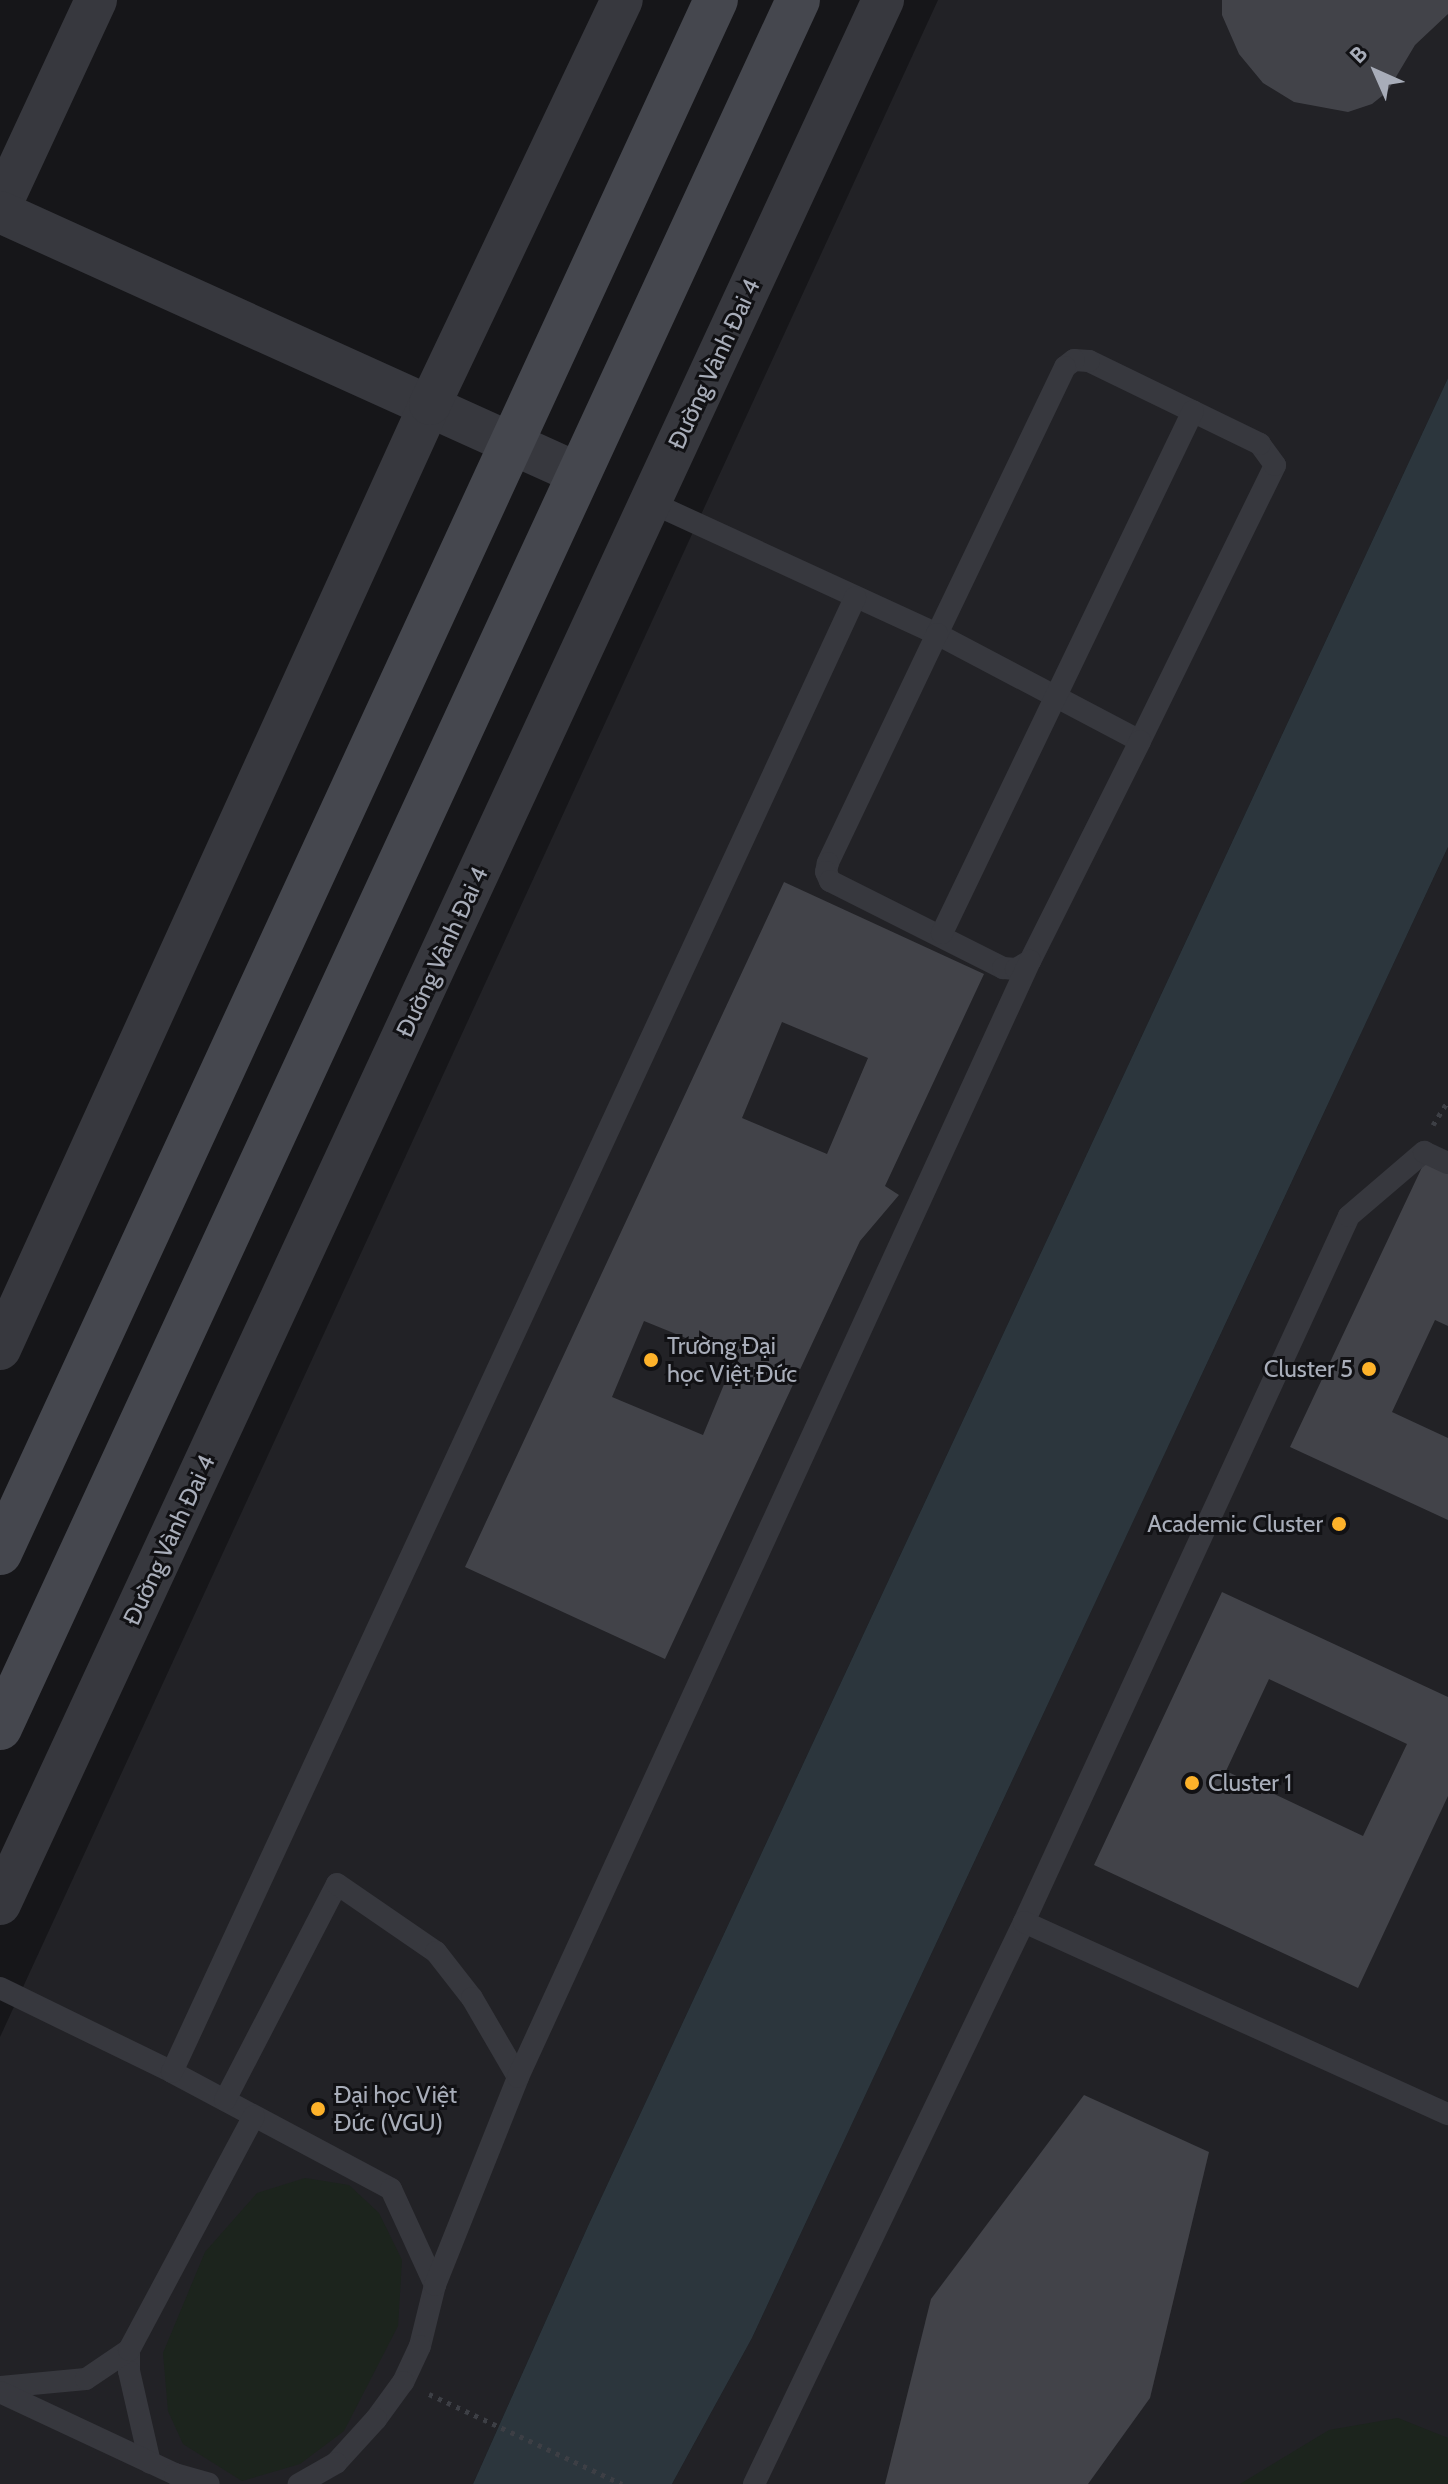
<!DOCTYPE html>
<meta charset="utf-8">
<style>
body{margin:0}
#map{position:relative;width:1448px;height:2484px;overflow:hidden;background:#161619;font-family:Cabin,sans-serif}
div>[style]{position:absolute}
.built>*{inset:0;background:#222226}
.green>*{inset:0;background:#1c241d}
.water>*{inset:0;background:#2c363d}
.building>*{inset:0;background:#424349}
.path>*{height:5px;margin-top:-2.5px;transform-origin:0;background:repeating-linear-gradient(90deg,#3d3f45 0 4px,transparent 0 10px)}
.service>*{height:22px;margin:-11px;padding:0 11px;transform-origin:11px;border-radius:11px;background:#37383e}
.minor>*{height:42px;margin:-21px;padding:0 21px;transform-origin:21px;border-radius:21px;background:#37383e}
.secondary>*{height:44px;margin:-22px;padding:0 22px;transform-origin:22px;border-radius:22px;background:#45474e}
.dots>*{width:22px;height:22px;translate:-50% -50%;box-sizing:border-box;border:4px solid #111114;border-radius:50%}
span{translate:-50% -50%;white-space:nowrap;text-align:center;line-height:1.15;-webkit-text-stroke:6px #111114;paint-order:stroke}
.street-label{font-size:24px;color:#a8adb9}
.poi-label{font-size:24px;color:#a8adb9}
.left{translate:0 -50%;text-align:left}
.right{translate:-100% -50%;text-align:right}
.north{position:absolute;left:1336px;top:32px;width:80px;height:80px;-webkit-text-stroke:6px #111114;paint-order:stroke;rotate:315deg;font-size:22px;font-weight:700;line-height:32px;text-align:center;color:#a8adb9}
.north::after{content:'';display:block;margin:auto;width:28px;height:36px;background:#a8adb9;clip-path:polygon(50% 0,100% 100%,50% 72%,0 100%)}
</style>
<div id="map">
<div class="built">
<div style="clip-path:polygon(938px 0,1448px 0,1448px 378px,588px 2226px,473px 2484px,0 2484px,0 2037px)"></div>
<div style="clip-path:polygon(1448px 847px,1448px 2484px,672px 2484px,752px 2338px)"></div>
</div>
<div class="green">
<div style="clip-path:polygon(305px 2178px,349px 2185px,379px 2213px,402px 2260px,398px 2326px,344px 2431px,300px 2464px,242px 2481px,183px 2444px,168px 2411px,163px 2353px,205px 2252px,257px 2193px)"></div>
<div style="clip-path:polygon(1398px 2418px,1448px 2438px,1448px 2484px,1240px 2484px,1329px 2430px)"></div>
</div>
<div class="water">
<div style="clip-path:polygon(1448px 378px,1448px 847px,752px 2338px,672px 2484px,473px 2484px,588px 2226px)"></div>
</div>
<div class="building">
<div style="clip-path:polygon(1222px 0,1448px 0,1448px 14px,1415px 45px,1387px 92px,1372px 104px,1348px 112px,1294px 102px,1263px 83px,1239px 54px,1222px 15px)"></div>
<div style="clip-path:polygon(evenodd,784px 882px,984px 974px,885px 1186px,899px 1195px,860px 1241px,665px 1659px,465px 1567px,784px 882px,782px 1022px,868px 1058px,827px 1154px,742px 1118px,782px 1022px,784px 882px,644px 1321px,735px 1358px,703px 1435px,612px 1397px,644px 1321px)"></div>
<div style="clip-path:polygon(1424px 1163px,1448px 1174px,1448px 1326px,1435px 1320px,1392px 1412px,1448px 1438px,1448px 1520px,1290px 1447px)"></div>
<div style="clip-path:polygon(evenodd,1222px 1592px,1448px 1697px,1448px 1796px,1358px 1988px,1094px 1865px,1222px 1592px,1269px 1679px,1407px 1744px,1363px 1836px,1226px 1771px,1269px 1679px)"></div>
<div style="clip-path:polygon(1084px 2095px,1209px 2152px,1150px 2398px,1088px 2484px,885px 2484px,931px 2299px)"></div>
</div>
<div class="path">
<div style="left:1433px;top:1125px;width:28px;rotate:-58deg"></div>
<div style="left:429px;top:2394px;width:213px;rotate:25deg"></div>
</div>
<div class="service">
<div style="left:650px;top:502px;width:316px;rotate:24.7deg"></div>
<div style="left:937px;top:634px;width:229px;rotate:27.8deg"></div>
<div style="left:1140px;top:741px;width:307px;rotate:-63.9deg"></div>
<div style="left:1275px;top:465px;width:26px;rotate:-126deg"></div>
<div style="left:1260px;top:444px;width:190px;rotate:-154.1deg"></div>
<div style="left:1089px;top:361px;width:15px;rotate:-176deg"></div>
<div style="left:1074px;top:360px;width:11px;rotate:142deg"></div>
<div style="left:1065px;top:367px;width:296px;rotate:115.6deg"></div>
<div style="left:937px;top:634px;width:254px;rotate:115.5deg"></div>
<div style="left:828px;top:863px;width:9px;rotate:103deg"></div>
<div style="left:826px;top:872px;width:10px;rotate:66deg"></div>
<div style="left:830px;top:881px;width:194px;rotate:26.7deg"></div>
<div style="left:1003px;top:968px;width:13px;rotate:4deg"></div>
<div style="left:1016px;top:969px;width:16px;rotate:-30deg"></div>
<div style="left:1030px;top:961px;width:246px;rotate:-63.4deg"></div>
<div style="left:942px;top:933px;width:579px;rotate:-64.32deg"></div>
<div style="left:1024px;top:1922px;width:777px;rotate:-65.28deg"></div>
<div style="left:1349px;top:1216px;width:99px;rotate:-40.5deg"></div>
<div style="left:1424px;top:1152px;width:26px;rotate:25deg"></div>
<div style="left:0;top:1988px;width:191px;rotate:26deg"></div>
<div style="left:172px;top:2072px;width:248px;rotate:28.1deg"></div>
<div style="left:391px;top:2189px;width:106px;rotate:65.4deg"></div>
<div style="left:435px;top:2285px;width:63px;rotate:103.8deg"></div>
<div style="left:420px;top:2346px;width:40px;rotate:115deg"></div>
<div style="left:403px;top:2382px;width:46px;rotate:126.1deg"></div>
<div style="left:376px;top:2419px;width:59px;rotate:132.3deg"></div>
<div style="left:336px;top:2463px;width:43px;rotate:150.4deg"></div>
<div style="left:172px;top:2072px;width:1625px;rotate:-65.14deg"></div>
<div style="left:225px;top:2100px;width:243px;rotate:-62.6deg"></div>
<div style="left:337px;top:1884px;width:120px;rotate:34.5deg"></div>
<div style="left:436px;top:1952px;width:58px;rotate:52deg"></div>
<div style="left:472px;top:1998px;width:91px;rotate:59.8deg"></div>
<div style="left:435px;top:2285px;width:224px;rotate:-68.2deg"></div>
<div style="left:518px;top:2077px;width:1228px;rotate:-65.36deg"></div>
<div style="left:129px;top:2350px;width:21px;rotate:90deg"></div>
<div style="left:129px;top:2371px;width:94px;rotate:77.1deg"></div>
<div style="left:0;top:2387px;width:86px;rotate:-5.3deg"></div>
<div style="left:86px;top:2379px;width:52px;rotate:-34deg"></div>
<div style="left:129px;top:2350px;width:265px;rotate:-61.9deg"></div>
<div style="left:0;top:2392px;width:193px;rotate:25.1deg"></div>
<div style="left:175px;top:2474px;width:35px;rotate:16deg"></div>
<div style="left:754px;top:2484px;width:623px;rotate:-64.34deg"></div>
<div style="left:1024px;top:1922px;width:465px;rotate:24.4deg"></div>
</div>
<div class="minor">
<div style="left:0;top:207px;width:228px;rotate:-65.1deg"></div>
<div style="left:0;top:212px;width:636px;rotate:24.35deg"></div>
<div style="left:0;top:1349px;width:1038px;rotate:-65.53deg"></div>
<div style="left:430px;top:404px;width:447px;rotate:-64.6deg"></div>
<div style="left:0;top:1904px;width:2099px;rotate:-65.12deg"></div>
</div>
<div class="secondary">
<div style="left:0;top:1553px;width:1710px;rotate:-65.25deg"></div>
<div style="left:0;top:1728px;width:1903px;rotate:-65.21deg"></div>
</div>
<div class="dots">
<div style="left:651px;top:1360px;background:#fdb22a"></div>
<div style="left:1369px;top:1369px;background:#fdb22a"></div>
<div style="left:1339px;top:1524px;background:#fdb22a"></div>
<div style="left:1192px;top:1783px;background:#fdb22a"></div>
<div style="left:318px;top:2109px;background:#fdb22a"></div>
</div>
<div class="street-label">
<span style="left:714px;top:364px;rotate:-65deg">Đường Vành Đai 4</span>
<span style="left:442px;top:952px;rotate:-65deg">Đường Vành Đai 4</span>
<span style="left:169px;top:1540px;rotate:-65deg">Đường Vành Đai 4</span>
</div>
<div class="poi-label">
<span class="left" style="left:667px;top:1360px">Trường Đại<br>học Việt Đức</span>
<span class="right" style="left:1353px;top:1369px">Cluster 5</span>
<span class="right" style="left:1323px;top:1524px">Academic Cluster</span>
<span class="left" style="left:1208px;top:1783px">Cluster 1</span>
<span class="left" style="left:334px;top:2109px">Đại học Việt<br>Đức (VGU)</span>
</div>
<div class="north">B</div>
</div>
